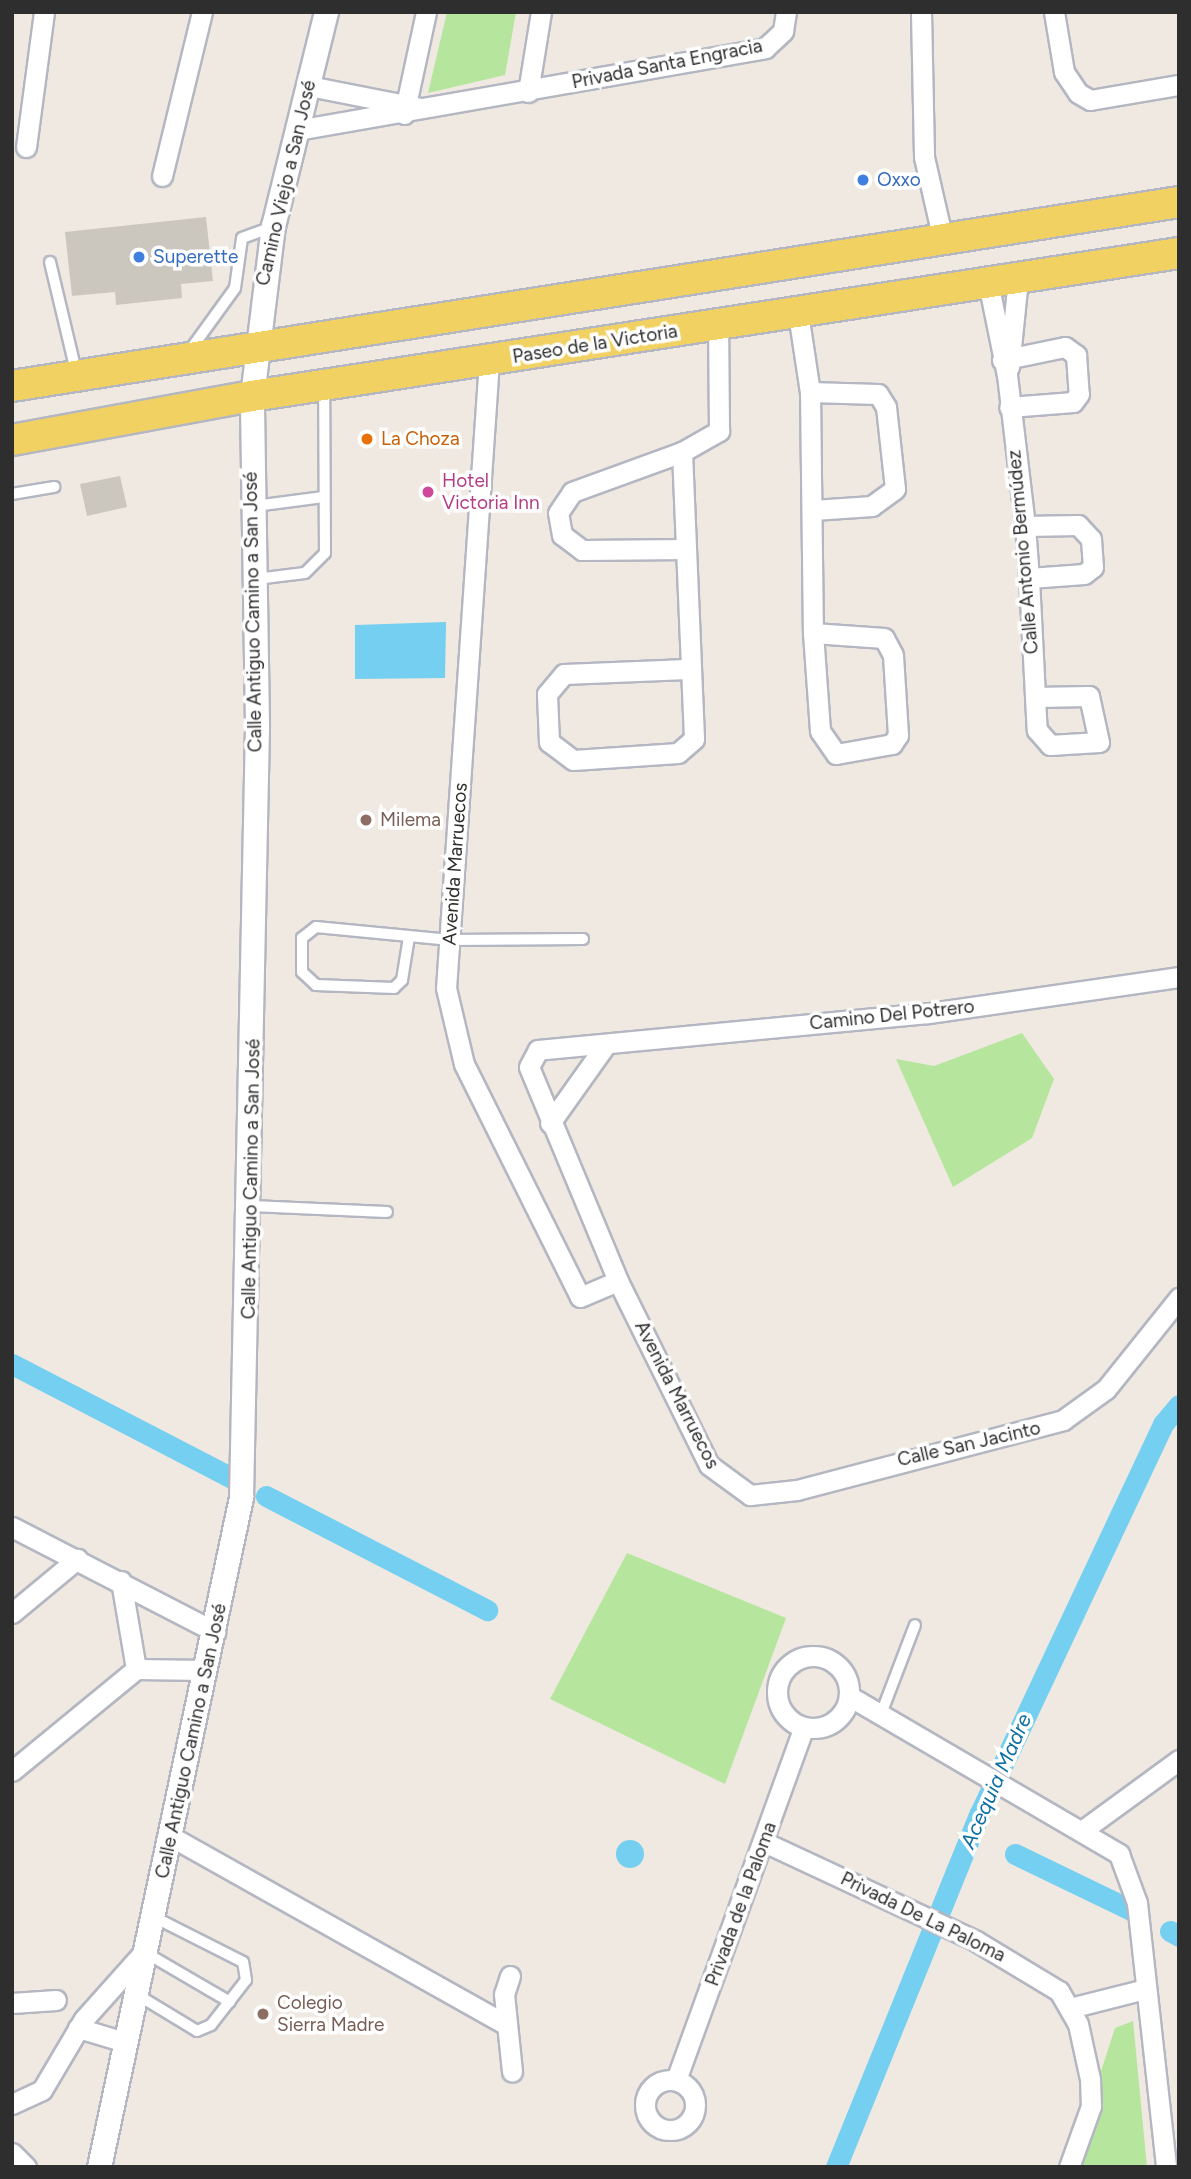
<!DOCTYPE html>
<meta charset="utf-8">
<style>
body{margin:0}
#map{position:relative;width:1191px;height:2179px;overflow:hidden;background:#efe9e1;font-family:Figtree,sans-serif}
div>[style]{position:absolute}
.green>*{inset:0;background:#b6e59e}
.water>*{inset:0;background:#75cff0}
.round{border-radius:50%}
.canal>*{height:21px;margin:-10.5px;padding:0 10.5px;transform-origin:10.5px;border-radius:10.5px;background:#75cff0}
.building>*{inset:0;background:#cbc7bf}
.roads{filter:drop-shadow(2px 0 #b4b7c1) drop-shadow(-2px 0 #b4b7c1) drop-shadow(0 2px #b4b7c1) drop-shadow(0 -2px #b4b7c1)}
.service>*{height:10px;margin:-5px;padding:0 5px;transform-origin:5px;border-radius:5px;background:#fff}
.minor>*{height:19px;margin:-9.5px;padding:0 9.5px;transform-origin:9.5px;border-radius:9.5px;background:#fff}
.minor>.ring{margin:-9.5px;padding:0;box-sizing:content-box;background:none;border:19px solid #fff;border-radius:50%}
.tertiary>*{height:23px;margin:-11.5px;padding:0 11.5px;transform-origin:11.5px;border-radius:11.5px;background:#fff}
.primary>*{height:30px;margin:-15px;padding:0 15px;transform-origin:15px;border-radius:15px;background:#f2d163}
.dots>*{width:19px;height:19px;translate:-50% -50%;box-sizing:border-box;border:4px solid #fff;border-radius:50%}
span{translate:-50% -50%;white-space:nowrap;text-align:center;line-height:1.15;-webkit-text-stroke:7px #fff;paint-order:stroke}
.street-label{font-size:19px;color:#2e2e2e}
.shop-label{font-size:19px;color:#366cbe}
.left{translate:0 -50%;text-align:left}
.food-label{font-size:19px;color:#c56008}
.hotel-label{font-size:19px;color:#b23c85}
.education-label{font-size:19px;color:#785e54}
.water-label{font-size:21px;color:#0d6fa3;font-style:italic}
.frame{position:absolute;inset:0;border:14px solid #2e2e2e;pointer-events:none}
</style>
<div id="map">
<div class="green">
<div style="clip-path:polygon(447px 12px,516px 12px,505px 75px,428px 93px)"></div>
<div style="clip-path:polygon(1022px 1033px,1054px 1079px,1032px 1138px,953px 1187px,896px 1059px,934px 1066px)"></div>
<div style="clip-path:polygon(627px 1553px,786px 1618px,725px 1784px,550px 1699px)"></div>
<div style="clip-path:polygon(1133px 2021px,1147px 2167px,1070px 2167px,1115px 2028px)"></div>
</div>
<div class="water">
<div style="clip-path:polygon(446px 622px,445px 678px,355px 679px,355px 625px)"></div>
<div class="round" style="left:616px;top:1840px;width:28px;height:28px"></div>
</div>
<div class="canal">
<div style="left:12px;top:1364px;width:248px;rotate:27.4deg"></div>
<div style="left:266px;top:1496px;width:249px;rotate:27.3deg"></div>
<div style="left:1015px;top:1854px;width:129px;rotate:25.8deg"></div>
<div style="left:1170px;top:1931px;width:10px;rotate:29deg"></div>
<div style="left:836px;top:2167px;width:382px;rotate:-67.9deg"></div>
<div style="left:980px;top:1813px;width:430px;rotate:-64.8deg"></div>
<div style="left:1163px;top:1424px;width:25px;rotate:-50deg"></div>
</div>
<div class="building">
<div style="clip-path:polygon(206px 217px,213px 281px,181px 284px,182px 298px,116px 305px,115px 292px,72px 296px,65px 232px)"></div>
<div style="clip-path:polygon(120px 476px,127px 507px,87px 516px,80px 484px)"></div>
</div>
<div class="roads">
<div class="service">
<div style="left:50px;top:262px;width:112px;rotate:76.6deg"></div>
<div style="left:188px;top:353px;width:80px;rotate:-54.1deg"></div>
<div style="left:235px;top:288px;width:50px;rotate:-82deg"></div>
<div style="left:242px;top:238px;width:33px;rotate:-20deg"></div>
<div style="left:12px;top:494px;width:43px;rotate:-9.5deg"></div>
<div style="left:255px;top:506px;width:69px;rotate:-7.5deg"></div>
<div style="left:256px;top:579px;width:49px;rotate:-7deg"></div>
<div style="left:305px;top:573px;width:28px;rotate:-45deg"></div>
<div style="left:325px;top:553px;width:164px;rotate:-90.3deg"></div>
<div style="left:409px;top:937px;width:44px;rotate:99.2deg"></div>
<div style="left:402px;top:980px;width:11px;rotate:135deg"></div>
<div style="left:394px;top:988px;width:78px;rotate:-177.8deg"></div>
<div style="left:316px;top:985px;width:19px;rotate:-137deg"></div>
<div style="left:302px;top:972px;width:34px;rotate:-90deg"></div>
<div style="left:302px;top:938px;width:18px;rotate:-38deg"></div>
<div style="left:316px;top:927px;width:135px;rotate:5.5deg"></div>
<div style="left:450px;top:940px;width:133px;rotate:-0.4deg"></div>
<div style="left:251px;top:1206px;width:136px;rotate:2.5deg"></div>
<div style="left:881px;top:1714px;width:95px;rotate:-69.1deg"></div>
<div style="left:146px;top:1953px;width:97px;rotate:30.3deg"></div>
<div style="left:136px;top:1994px;width:71px;rotate:31.2deg"></div>
<div style="left:197px;top:2031px;width:15px;rotate:-23deg"></div>
<div style="left:211px;top:2025px;width:57px;rotate:-52.1deg"></div>
<div style="left:246px;top:1980px;width:18px;rotate:-99deg"></div>
<div style="left:243px;top:1962px;width:102px;rotate:-153.2deg"></div>
</div>
<div class="minor">
<div style="left:921px;top:12px;width:145px;rotate:88.8deg"></div>
<div style="left:924px;top:157px;width:85px;rotate:77.1deg"></div>
<div style="left:1054px;top:12px;width:61px;rotate:80.5deg"></div>
<div style="left:1064px;top:72px;width:25px;rotate:56deg"></div>
<div style="left:1078px;top:93px;width:14px;rotate:30deg"></div>
<div style="left:1090px;top:100px;width:90px;rotate:-9.6deg"></div>
<div style="left:309px;top:86px;width:114px;rotate:11.1deg"></div>
<div style="left:528px;top:92px;width:81px;rotate:-80.8deg"></div>
<div style="left:404px;top:114px;width:104px;rotate:-77.8deg"></div>
<div style="left:297px;top:130px;width:475px;rotate:-9.9deg"></div>
<div style="left:765px;top:48px;width:25px;rotate:-43deg"></div>
<div style="left:783px;top:31px;width:19px;rotate:-81deg"></div>
<div style="left:26px;top:147px;width:136px;rotate:-82.4deg"></div>
<div style="left:162px;top:176px;width:169px;rotate:-76.3deg"></div>
<div style="left:988px;top:282px;width:95px;rotate:78.5deg"></div>
<div style="left:1007px;top:375px;width:152px;rotate:83.2deg"></div>
<div style="left:1025px;top:526px;width:52px;rotate:85.6deg"></div>
<div style="left:1029px;top:578px;width:119px;rotate:87.1deg"></div>
<div style="left:1035px;top:697px;width:33px;rotate:87deg"></div>
<div style="left:1037px;top:730px;width:20px;rotate:49deg"></div>
<div style="left:1050px;top:745px;width:49px;rotate:-3.5deg"></div>
<div style="left:1099px;top:742px;width:47px;rotate:-102.3deg"></div>
<div style="left:1089px;top:696px;width:54px;rotate:178.9deg"></div>
<div style="left:798px;top:313px;width:80px;rotate:81.4deg"></div>
<div style="left:810px;top:392px;width:241px;rotate:89.3deg"></div>
<div style="left:813px;top:633px;width:98px;rotate:85.9deg"></div>
<div style="left:820px;top:731px;width:28px;rotate:55deg"></div>
<div style="left:836px;top:754px;width:57px;rotate:-10.1deg"></div>
<div style="left:892px;top:744px;width:11px;rotate:-56deg"></div>
<div style="left:898px;top:735px;width:80px;rotate:-93.6deg"></div>
<div style="left:893px;top:655px;width:19px;rotate:-118deg"></div>
<div style="left:884px;top:638px;width:71px;rotate:-176deg"></div>
<div style="left:1002px;top:360px;width:64px;rotate:-11.7deg"></div>
<div style="left:1065px;top:347px;width:14px;rotate:36deg"></div>
<div style="left:1076px;top:355px;width:39px;rotate:86deg"></div>
<div style="left:1079px;top:394px;width:10px;rotate:127deg"></div>
<div style="left:1073px;top:402px;width:64px;rotate:175.5deg"></div>
<div style="left:489px;top:361px;width:628px;rotate:93.92deg"></div>
<div style="left:446px;top:988px;width:78px;rotate:76.7deg"></div>
<div style="left:464px;top:1064px;width:260px;rotate:63.5deg"></div>
<div style="left:580px;top:1297px;width:41px;rotate:-22.8deg"></div>
<div style="left:1009px;top:367px;width:89px;rotate:-84.2deg"></div>
<div style="left:810px;top:392px;width:68px;rotate:1.7deg"></div>
<div style="left:878px;top:394px;width:15px;rotate:58deg"></div>
<div style="left:886px;top:407px;width:82px;rotate:83.7deg"></div>
<div style="left:895px;top:489px;width:29px;rotate:144deg"></div>
<div style="left:872px;top:506px;width:59px;rotate:176.1deg"></div>
<div style="left:682px;top:452px;width:287px;rotate:87.6deg"></div>
<div style="left:694px;top:739px;width:21px;rotate:139deg"></div>
<div style="left:678px;top:753px;width:105px;rotate:176.2deg"></div>
<div style="left:573px;top:760px;width:30px;rotate:-143deg"></div>
<div style="left:549px;top:742px;width:48px;rotate:-92.4deg"></div>
<div style="left:547px;top:694px;width:26px;rotate:-50deg"></div>
<div style="left:564px;top:674px;width:123px;rotate:-2.3deg"></div>
<div style="left:1025px;top:526px;width:53px;rotate:-1.1deg"></div>
<div style="left:1078px;top:525px;width:19px;rotate:47deg"></div>
<div style="left:1091px;top:539px;width:28px;rotate:86deg"></div>
<div style="left:1093px;top:567px;width:11px;rotate:142deg"></div>
<div style="left:1084px;top:574px;width:55px;rotate:175.8deg"></div>
<div style="left:686px;top:549px;width:104px;rotate:179.4deg"></div>
<div style="left:582px;top:550px;width:25px;rotate:-143deg"></div>
<div style="left:562px;top:535px;width:22px;rotate:-100deg"></div>
<div style="left:558px;top:513px;width:25px;rotate:-56deg"></div>
<div style="left:572px;top:492px;width:117px;rotate:-20deg"></div>
<div style="left:682px;top:452px;width:43px;rotate:-29.6deg"></div>
<div style="left:719px;top:431px;width:106px;rotate:-90.5deg"></div>
<div style="left:1179px;top:977px;width:254px;rotate:171.8deg"></div>
<div style="left:928px;top:1013px;width:392px;rotate:174.6deg"></div>
<div style="left:538px;top:1050px;width:19px;rotate:118deg"></div>
<div style="left:529px;top:1067px;width:232px;rotate:67.4deg"></div>
<div style="left:618px;top:1281px;width:205px;rotate:63.7deg"></div>
<div style="left:709px;top:1465px;width:51px;rotate:36.2deg"></div>
<div style="left:750px;top:1495px;width:47px;rotate:-6.1deg"></div>
<div style="left:797px;top:1490px;width:275px;rotate:-14.7deg"></div>
<div style="left:1063px;top:1420px;width:53px;rotate:-35.8deg"></div>
<div style="left:1106px;top:1389px;width:117px;rotate:-51.3deg"></div>
<div style="left:550px;top:1123px;width:93px;rotate:-54.6deg"></div>
<div style="left:12px;top:1527px;width:229px;rotate:27.3deg"></div>
<div style="left:121px;top:1581px;width:89px;rotate:80.3deg"></div>
<div style="left:12px;top:1613px;width:85px;rotate:-39.7deg"></div>
<div class="ring" style="left:777px;top:1656px;width:53px;height:53px"></div>
<div style="left:849px;top:1696px;width:313px;rotate:30.3deg"></div>
<div style="left:1119px;top:1854px;width:52px;rotate:69.8deg"></div>
<div style="left:1137px;top:1903px;width:266px;rotate:83.7deg"></div>
<div style="left:12px;top:1771px;width:161px;rotate:-39.4deg"></div>
<div style="left:136px;top:1669px;width:70px;rotate:0.8deg"></div>
<div style="left:1083px;top:1830px;width:119px;rotate:-36.1deg"></div>
<div style="left:170px;top:1836px;width:386px;rotate:29.3deg"></div>
<div style="left:764px;top:1842px;width:234px;rotate:25deg"></div>
<div style="left:976px;top:1941px;width:97px;rotate:31.1deg"></div>
<div style="left:1059px;top:1991px;width:38px;rotate:60deg"></div>
<div style="left:1078px;top:2024px;width:56px;rotate:77.7deg"></div>
<div style="left:1090px;top:2079px;width:27px;rotate:88deg"></div>
<div style="left:1091px;top:2106px;width:65px;rotate:109.8deg"></div>
<div style="left:510px;top:1976px;width:19px;rotate:108deg"></div>
<div style="left:504px;top:1994px;width:78px;rotate:84.1deg"></div>
<div style="left:12px;top:2003px;width:44px;rotate:-3.9deg"></div>
<div style="left:1070px;top:2008px;width:77px;rotate:-14.2deg"></div>
<div style="left:78px;top:2028px;width:49px;rotate:16.6deg"></div>
<div class="ring" style="left:645px;top:2080px;width:31px;height:31px"></div>
<div style="left:676px;top:2080px;width:375px;rotate:-70.1deg"></div>
<div style="left:12px;top:2104px;width:33px;rotate:-25deg"></div>
<div style="left:42px;top:2090px;width:82px;rotate:-59.4deg"></div>
<div style="left:84px;top:2019px;width:90px;rotate:-48.2deg"></div>
<div style="left:12px;top:2153px;width:20px;rotate:45deg"></div>
</div>
<div class="tertiary">
<div style="left:99px;top:2167px;width:685px;rotate:-78.03deg"></div>
<div style="left:241px;top:1497px;width:773px;rotate:-88.81deg"></div>
<div style="left:257px;top:724px;width:328px;rotate:-90.9deg"></div>
<div style="left:252px;top:396px;width:171px;rotate:-83deg"></div>
<div style="left:273px;top:226px;width:220px;rotate:-76.1deg"></div>
</div>
<div class="primary">
<div style="left:12px;top:386px;width:1181px;rotate:-8.96deg"></div>
<div style="left:12px;top:440px;width:244px;rotate:-10.4deg"></div>
<div style="left:252px;top:396px;width:938px;rotate:-8.77deg"></div>
</div>
</div>
<div class="dots">
<div style="left:863px;top:180px;background:#3f7fe0"></div>
<div style="left:139px;top:257px;background:#3f7fe0"></div>
<div style="left:367px;top:439px;background:#e8710a"></div>
<div style="left:428px;top:492px;background:#d1479c"></div>
<div style="left:366px;top:820px;background:#8d6e63"></div>
<div style="left:263px;top:2014px;background:#8d6e63"></div>
</div>
<div class="street-label">
<span style="left:667px;top:64px;rotate:-11deg">Privada Santa Engracia</span>
<span style="left:286px;top:183px;rotate:-77deg">Camino Viejo a San José</span>
<span style="left:595px;top:344px;rotate:-9deg">Paseo de la Victoria</span>
<span style="left:1023px;top:552px;rotate:-95deg">Calle Antonio Bermúdez</span>
<span style="left:253px;top:612px;rotate:-91deg">Calle Antiguo Camino a San José</span>
<span style="left:455px;top:864px;rotate:-86deg">Avenida Marruecos</span>
<span style="left:892px;top:1015px;rotate:-6deg">Camino Del Potrero</span>
<span style="left:251px;top:1179px;rotate:-89deg">Calle Antiguo Camino a San José</span>
<span style="left:677px;top:1395px;rotate:63deg">Avenida Marruecos</span>
<span style="left:969px;top:1444px;rotate:-13deg">Calle San Jacinto</span>
<span style="left:191px;top:1741px;rotate:-78deg">Calle Antiguo Camino a San José</span>
<span style="left:741px;top:1904px;rotate:-70deg">Privada de la Paloma</span>
<span style="left:923px;top:1917px;rotate:26deg">Privada De La Paloma</span>
</div>
<div class="shop-label">
<span class="left" style="left:877px;top:180px">Oxxo</span>
<span class="left" style="left:153px;top:257px">Superette</span>
</div>
<div class="food-label">
<span class="left" style="left:381px;top:439px">La Choza</span>
</div>
<div class="hotel-label">
<span class="left" style="left:442px;top:492px">Hotel<br>Victoria Inn</span>
</div>
<div class="education-label">
<span class="left" style="left:380px;top:820px">Milema</span>
<span class="left" style="left:277px;top:2014px">Colegio<br>Sierra Madre</span>
</div>
<div class="water-label">
<span style="left:996px;top:1781px;rotate:-66deg">Acequia Madre</span>
</div>
<div class="frame"></div>
</div>
